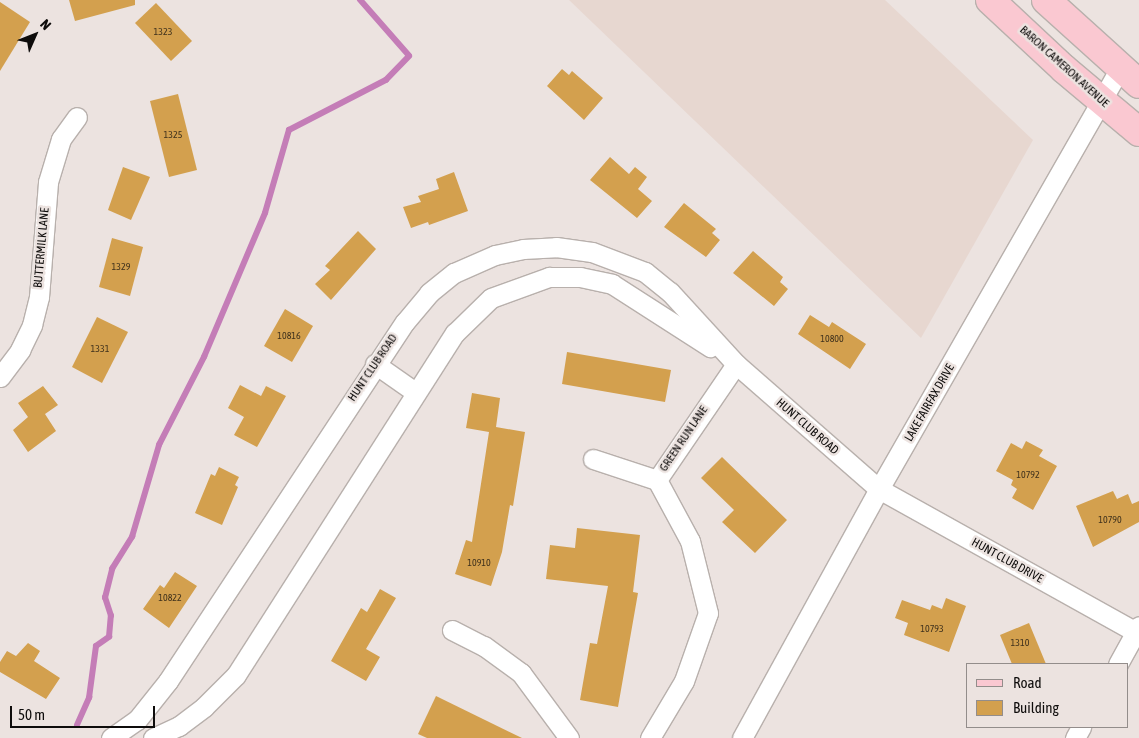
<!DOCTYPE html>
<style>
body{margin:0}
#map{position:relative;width:1139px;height:738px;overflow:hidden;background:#ece3e0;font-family:"Asap Condensed",sans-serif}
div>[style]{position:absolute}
.built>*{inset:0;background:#e7d7d0}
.stream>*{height:5.5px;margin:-2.75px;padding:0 2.75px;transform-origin:2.75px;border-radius:2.75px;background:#c47db7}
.building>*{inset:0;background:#d3a04e}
.roads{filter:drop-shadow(1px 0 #b8b0ac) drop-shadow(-1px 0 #b8b0ac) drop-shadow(0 1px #b8b0ac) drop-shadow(0 -1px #b8b0ac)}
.minor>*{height:19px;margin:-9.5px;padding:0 9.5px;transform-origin:9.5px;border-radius:9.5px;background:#fff}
.primary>*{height:28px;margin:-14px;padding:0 14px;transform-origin:14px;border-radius:14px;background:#fac8d1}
span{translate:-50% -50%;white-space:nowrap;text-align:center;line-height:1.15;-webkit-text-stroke:5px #ece3e0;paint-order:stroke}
.number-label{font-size:10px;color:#3f311c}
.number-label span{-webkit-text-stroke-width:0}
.street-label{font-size:12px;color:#0e0c0b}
.legend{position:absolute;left:966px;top:663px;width:162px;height:65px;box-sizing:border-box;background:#ece3e0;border:1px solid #938d8b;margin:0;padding:6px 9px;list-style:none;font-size:15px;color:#0e0c0b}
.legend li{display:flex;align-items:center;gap:10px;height:25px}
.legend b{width:25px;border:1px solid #938d8b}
.north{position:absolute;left:10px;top:10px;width:50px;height:50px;-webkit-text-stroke:4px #ece3e0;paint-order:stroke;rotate:46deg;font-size:14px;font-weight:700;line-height:20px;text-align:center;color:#0e0c0b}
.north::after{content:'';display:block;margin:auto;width:18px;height:22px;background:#0e0c0b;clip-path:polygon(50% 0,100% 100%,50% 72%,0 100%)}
.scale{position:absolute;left:10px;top:706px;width:145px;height:22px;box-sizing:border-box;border:2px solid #0e0c0b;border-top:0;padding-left:6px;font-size:15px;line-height:18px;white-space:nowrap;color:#0e0c0b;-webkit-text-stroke:4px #ece3e0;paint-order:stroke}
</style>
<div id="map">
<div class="built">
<div style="clip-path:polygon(569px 0,885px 0,1033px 140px,921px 338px)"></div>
</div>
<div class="stream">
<div style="left:77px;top:725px;width:30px;rotate:-66deg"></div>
<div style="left:89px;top:698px;width:52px;rotate:-82.3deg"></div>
<div style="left:96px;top:646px;width:16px;rotate:-35deg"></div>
<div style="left:109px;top:637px;width:21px;rotate:-85deg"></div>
<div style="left:111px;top:616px;width:19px;rotate:-108deg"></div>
<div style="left:105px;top:598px;width:30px;rotate:-76deg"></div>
<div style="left:112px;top:569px;width:38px;rotate:-58deg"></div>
<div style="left:132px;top:537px;width:96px;rotate:-73.6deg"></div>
<div style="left:159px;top:445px;width:99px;rotate:-62.9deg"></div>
<div style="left:204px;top:357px;width:156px;rotate:-67deg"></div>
<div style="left:265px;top:213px;width:86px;rotate:-73.9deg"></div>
<div style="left:289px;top:130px;width:109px;rotate:-27.3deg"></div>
<div style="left:386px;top:80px;width:33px;rotate:-46deg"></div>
<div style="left:409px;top:56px;width:74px;rotate:-131.2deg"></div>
</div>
<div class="building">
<div style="clip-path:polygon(69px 0,135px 0,135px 5px,75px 21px)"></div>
<div style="clip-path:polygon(0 2px,30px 22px,0 71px)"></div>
<div style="clip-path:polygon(156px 3px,192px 41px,171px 61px,135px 23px)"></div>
<div style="clip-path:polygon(562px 69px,569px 75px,572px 71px,603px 98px,584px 120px,547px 86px)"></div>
<div style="clip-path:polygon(178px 94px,197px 170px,169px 177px,150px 101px)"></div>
<div style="clip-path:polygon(610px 157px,629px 174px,635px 167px,647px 177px,638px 189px,652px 201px,637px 218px,590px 180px)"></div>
<div style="clip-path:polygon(123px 167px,150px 177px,131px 220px,108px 210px)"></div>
<div style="clip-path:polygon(454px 172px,468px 211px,429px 225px,428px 222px,411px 228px,403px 207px,421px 202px,418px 196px,439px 189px,436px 179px)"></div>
<div style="clip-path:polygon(684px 203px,716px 229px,712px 233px,720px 240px,706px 257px,664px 227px)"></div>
<div style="clip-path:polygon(358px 231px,376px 249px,331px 300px,315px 284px,330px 270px,325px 266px)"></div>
<div style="clip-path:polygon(112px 238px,143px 247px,130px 296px,99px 287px)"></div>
<div style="clip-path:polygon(753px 251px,783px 277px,780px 282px,788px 289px,774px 306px,733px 273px)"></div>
<div style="clip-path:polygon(285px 309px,313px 326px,292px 362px,264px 346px)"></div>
<div style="clip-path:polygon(810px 315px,829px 327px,832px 322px,866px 344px,850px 369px,798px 334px)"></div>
<div style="clip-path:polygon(97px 317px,128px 332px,102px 383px,72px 367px)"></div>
<div style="clip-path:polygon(567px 352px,671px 370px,665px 402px,562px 384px)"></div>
<div style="clip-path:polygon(240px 385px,261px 396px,266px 386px,286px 396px,257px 447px,234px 435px,244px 417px,228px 408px)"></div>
<div style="clip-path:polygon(43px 386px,58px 405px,45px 414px,56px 431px,28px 452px,13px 430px,28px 417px,18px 403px)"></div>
<div style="clip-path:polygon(472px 393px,500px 398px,496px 427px,525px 432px,513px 506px,510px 505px,502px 552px,491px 586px,455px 574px,466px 540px,472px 542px,489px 432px,466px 428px)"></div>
<div style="clip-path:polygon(1026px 441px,1043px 450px,1039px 456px,1057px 466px,1033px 510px,1012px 498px,1017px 489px,1011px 485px,1013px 480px,996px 471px,1011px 443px,1022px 449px)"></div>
<div style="clip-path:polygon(722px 457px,787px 520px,755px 553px,722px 522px,734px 510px,701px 478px)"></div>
<div style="clip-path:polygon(219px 467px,239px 477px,235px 485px,238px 487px,222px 525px,195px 513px,211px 474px,215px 476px)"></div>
<div style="clip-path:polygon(1113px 491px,1117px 499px,1128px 494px,1132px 504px,1139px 501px,1139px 522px,1093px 547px,1076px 506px)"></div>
<div style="clip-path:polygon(577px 528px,640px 535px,633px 592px,638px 593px,618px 707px,580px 700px,590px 643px,597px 644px,608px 586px,546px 579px,550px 545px,575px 548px)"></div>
<div style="clip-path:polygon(175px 572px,197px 586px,169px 628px,143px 609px,160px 585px,164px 588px)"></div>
<div style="clip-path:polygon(380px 589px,396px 598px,366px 649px,380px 657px,366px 681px,331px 661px,361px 608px,367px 612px)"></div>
<div style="clip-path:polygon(946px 598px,966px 606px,949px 652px,904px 635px,908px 623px,895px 618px,902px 600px,930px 610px,932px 605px,942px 609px)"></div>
<div style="clip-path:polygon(1029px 623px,1046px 664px,1012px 664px,1000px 635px)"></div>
<div style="clip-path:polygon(28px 643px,40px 651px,34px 661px,60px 678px,46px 699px,0 672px,0 662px,7px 651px,16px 656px)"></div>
<div style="clip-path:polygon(436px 696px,522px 738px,427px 738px,418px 734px)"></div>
</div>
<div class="roads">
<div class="minor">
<div style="left:375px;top:364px;width:49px;rotate:35deg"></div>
<div style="left:0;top:377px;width:34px;rotate:-53deg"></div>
<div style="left:20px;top:350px;width:28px;rotate:-64deg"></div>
<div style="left:32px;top:325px;width:29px;rotate:-76deg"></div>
<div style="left:39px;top:297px;width:115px;rotate:-85.5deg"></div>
<div style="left:48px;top:182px;width:45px;rotate:-73.2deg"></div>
<div style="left:61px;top:139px;width:27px;rotate:-54deg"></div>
<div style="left:593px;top:459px;width:67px;rotate:18.2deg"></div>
<div style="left:452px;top:630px;width:36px;rotate:27deg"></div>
<div style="left:484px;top:646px;width:46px;rotate:36.1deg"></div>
<div style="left:521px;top:673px;width:81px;rotate:53.6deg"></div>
<div style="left:1118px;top:664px;width:43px;rotate:-61.1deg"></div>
<div style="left:111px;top:738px;width:32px;rotate:-35deg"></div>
<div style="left:137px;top:720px;width:50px;rotate:-51.5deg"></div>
<div style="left:168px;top:681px;width:430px;rotate:-56.6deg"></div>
<div style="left:405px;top:322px;width:38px;rotate:-50deg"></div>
<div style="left:429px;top:293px;width:32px;rotate:-39deg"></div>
<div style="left:454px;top:273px;width:45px;rotate:-23.7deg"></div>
<div style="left:495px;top:255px;width:29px;rotate:-12deg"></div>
<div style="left:523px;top:249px;width:33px;rotate:-3deg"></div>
<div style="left:556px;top:247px;width:36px;rotate:8deg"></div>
<div style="left:592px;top:252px;width:57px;rotate:20.7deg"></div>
<div style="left:645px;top:272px;width:32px;rotate:39deg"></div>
<div style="left:670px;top:292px;width:98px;rotate:47.5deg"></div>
<div style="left:736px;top:364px;width:190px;rotate:41.2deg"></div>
<div style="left:879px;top:489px;width:294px;rotate:29.1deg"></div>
<div style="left:153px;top:738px;width:29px;rotate:-25deg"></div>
<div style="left:179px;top:726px;width:31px;rotate:-37deg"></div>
<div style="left:204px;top:707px;width:45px;rotate:-45deg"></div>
<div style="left:236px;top:675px;width:406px;rotate:-57.4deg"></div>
<div style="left:455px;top:333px;width:50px;rotate:-44.2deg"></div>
<div style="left:491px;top:298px;width:62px;rotate:-19.9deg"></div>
<div style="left:549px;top:277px;width:31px"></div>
<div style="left:580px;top:277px;width:33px;rotate:12deg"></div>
<div style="left:612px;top:284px;width:117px;rotate:32.7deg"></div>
<div style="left:650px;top:738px;width:66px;rotate:-59.2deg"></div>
<div style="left:684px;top:681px;width:72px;rotate:-70.6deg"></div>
<div style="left:708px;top:613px;width:74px;rotate:-104deg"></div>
<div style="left:690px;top:541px;width:69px;rotate:-118.4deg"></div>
<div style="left:657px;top:480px;width:140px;rotate:-55.7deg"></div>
<div style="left:742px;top:738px;width:284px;rotate:-61.2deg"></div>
<div style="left:879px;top:489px;width:484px;rotate:-60.2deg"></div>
<div style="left:1075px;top:738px;width:13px;rotate:-61deg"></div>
</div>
<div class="primary">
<div style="left:990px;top:0;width:101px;rotate:43deg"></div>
<div style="left:1064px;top:69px;width:98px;rotate:40deg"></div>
<div style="left:1046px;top:0;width:125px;rotate:42.1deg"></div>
</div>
</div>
<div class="number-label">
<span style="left:163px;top:32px">1323</span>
<span style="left:173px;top:135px">1325</span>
<span style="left:121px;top:267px">1329</span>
<span style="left:289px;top:336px">10816</span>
<span style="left:832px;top:339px">10800</span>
<span style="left:100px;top:349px">1331</span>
<span style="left:1028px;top:475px">10792</span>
<span style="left:1110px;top:520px">10790</span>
<span style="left:479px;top:563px">10910</span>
<span style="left:170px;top:598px">10822</span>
<span style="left:932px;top:629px">10793</span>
<span style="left:1020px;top:643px">1310</span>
</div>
<div class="street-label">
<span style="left:1064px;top:67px;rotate:42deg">BARON CAMERON AVENUE</span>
<span style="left:42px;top:248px;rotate:-85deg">BUTTERMILK LANE</span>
<span style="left:373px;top:368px;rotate:-56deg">HUNT CLUB ROAD</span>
<span style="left:930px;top:403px;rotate:-60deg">LAKE FAIRFAX DRIVE</span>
<span style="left:807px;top:427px;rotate:41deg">HUNT CLUB ROAD</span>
<span style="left:684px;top:439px;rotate:-56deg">GREEN RUN LANE</span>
<span style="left:1007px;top:561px;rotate:29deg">HUNT CLUB DRIVE</span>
</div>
<ul class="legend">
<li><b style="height:6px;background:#fac8d1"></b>Road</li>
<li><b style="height:14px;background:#d3a04e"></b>Building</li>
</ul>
<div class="north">N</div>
<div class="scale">50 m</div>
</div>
